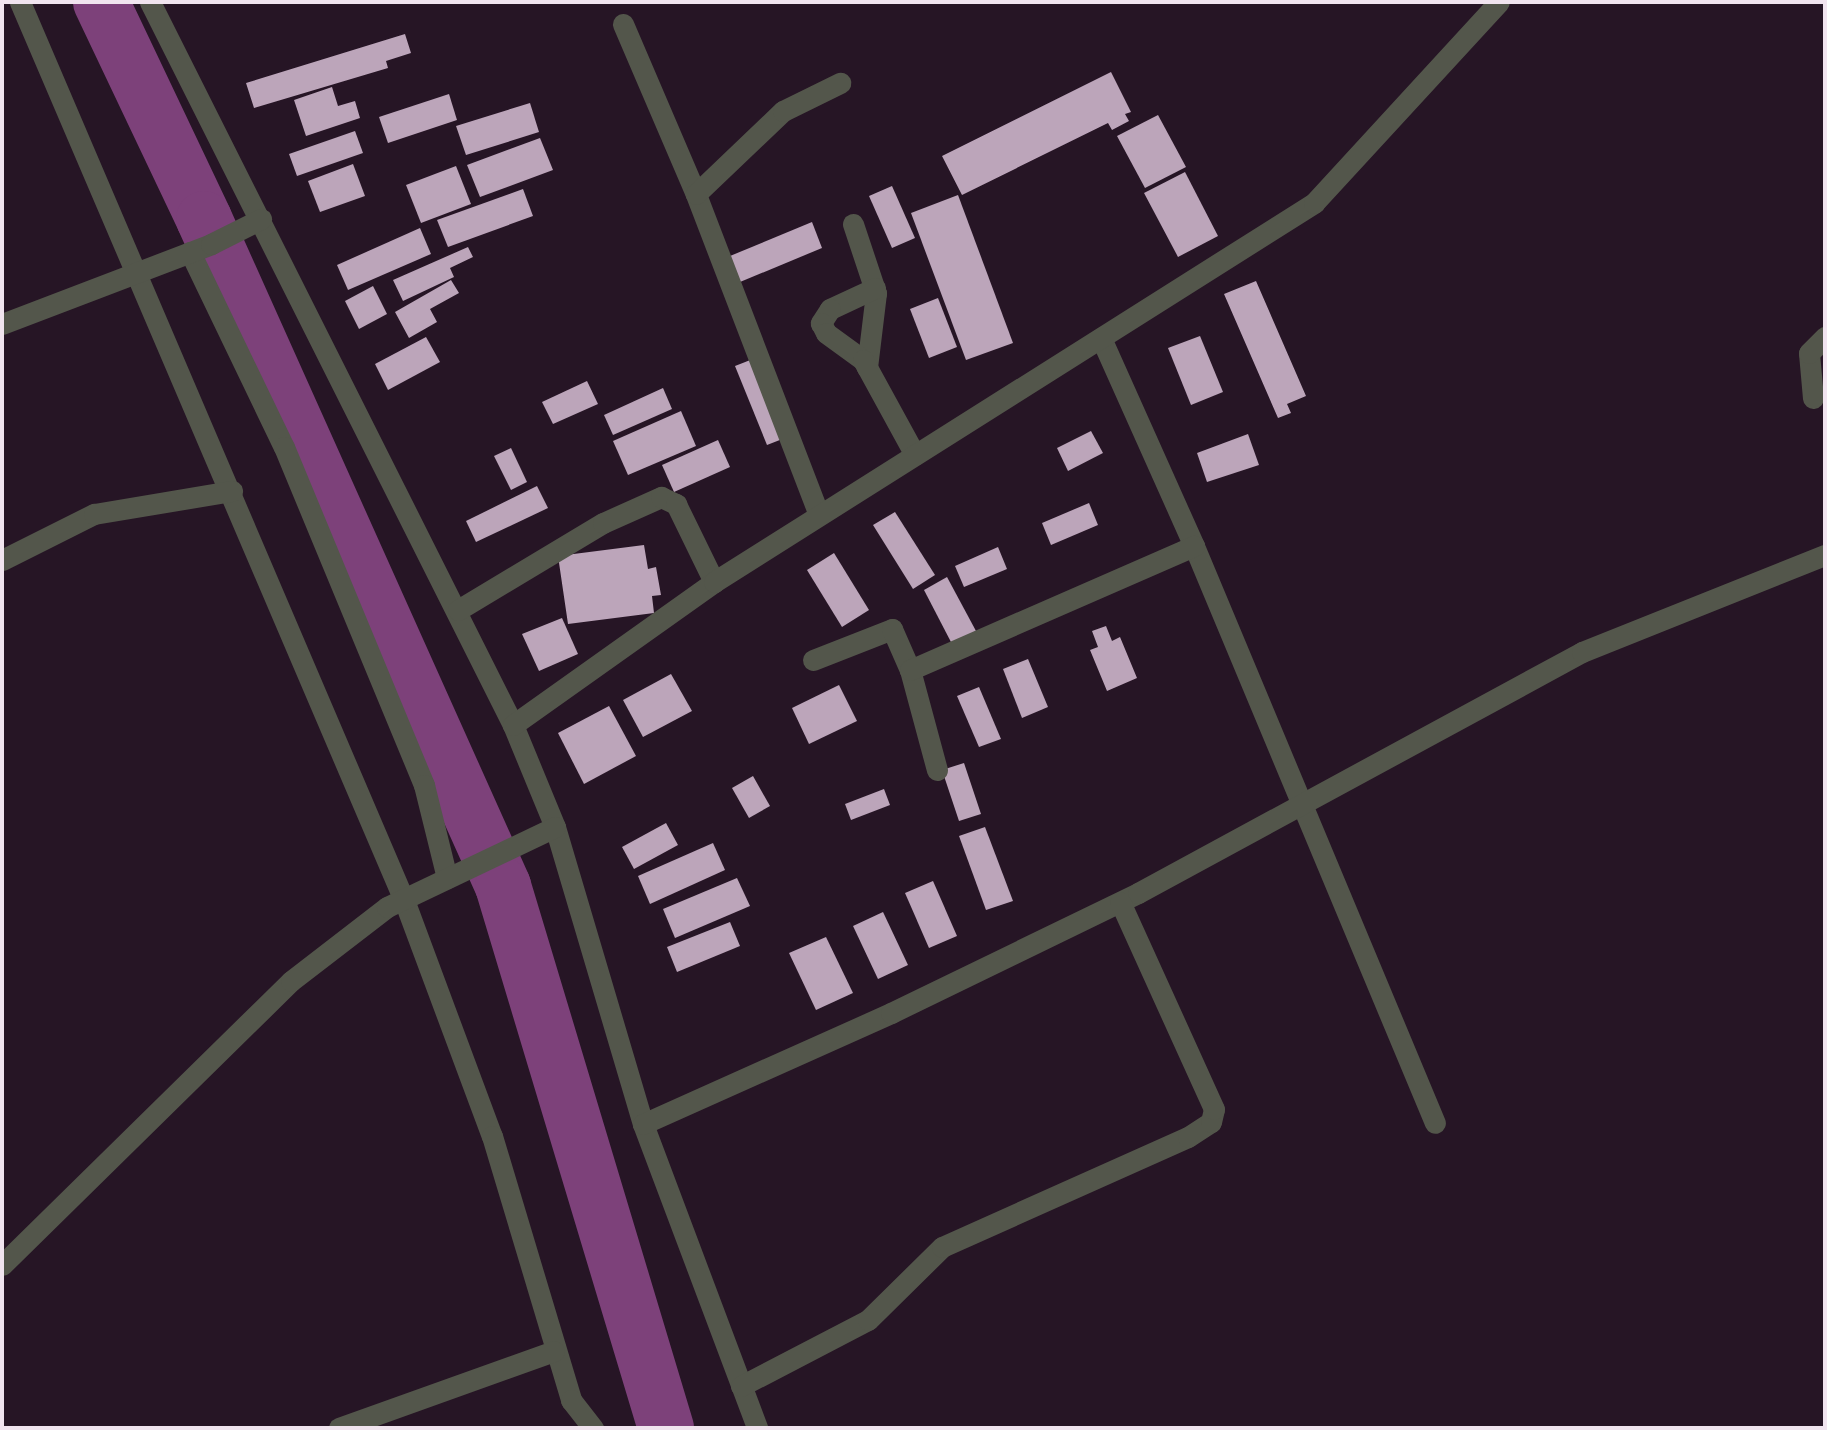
<!DOCTYPE html>
<style>
body{margin:0}
#map{position:relative;width:1827px;height:1430px;overflow:hidden;background:#261525;font-family:"PT Sans",sans-serif}
div>[style]{position:absolute}
.river>*{height:56px;margin:-28px;padding:0 28px;transform-origin:28px;border-radius:28px;background:#7d417a}
.building>*{inset:0;background:#bca5ba}
.minor>*{height:21px;margin:-10.5px;padding:0 10.5px;transform-origin:10.5px;border-radius:10.5px;background:#53564b}
span{translate:-50% -50%;white-space:nowrap;text-align:center;line-height:1.15;-webkit-text-stroke:7px #0a040a;paint-order:stroke}
.frame{position:absolute;inset:0;border:4px solid #f1e4ef;pointer-events:none}
</style>
<div id="map">
<div class="river">
<div style="left:101px;top:2px;width:240px;rotate:64.6deg"></div>
<div style="left:204px;top:219px;width:731px;rotate:65.85deg"></div>
<div style="left:503px;top:886px;width:566px;rotate:73.26deg"></div>
</div>
<div class="building">
<div style="clip-path:polygon(405px 34px,411px 53px,386px 61px,388px 68px,254px 108px,246px 83px)"></div>
<div style="clip-path:polygon(1111px 72px,1131px 112px,1125px 114px,1129px 121px,1112px 130px,1108px 123px,962px 195px,942px 156px)"></div>
<div style="clip-path:polygon(332px 87px,338px 106px,355px 101px,360px 118px,306px 136px,294px 100px)"></div>
<div style="clip-path:polygon(449px 94px,457px 120px,388px 143px,379px 117px)"></div>
<div style="clip-path:polygon(530px 103px,539px 132px,466px 155px,456px 126px)"></div>
<div style="clip-path:polygon(1158px 115px,1186px 167px,1145px 188px,1117px 136px)"></div>
<div style="clip-path:polygon(355px 131px,363px 153px,297px 176px,289px 154px)"></div>
<div style="clip-path:polygon(540px 138px,553px 170px,480px 197px,467px 165px)"></div>
<div style="clip-path:polygon(353px 164px,365px 196px,320px 212px,308px 181px)"></div>
<div style="clip-path:polygon(456px 166px,471px 204px,421px 223px,406px 185px)"></div>
<div style="clip-path:polygon(1185px 172px,1218px 236px,1178px 257px,1144px 193px)"></div>
<div style="clip-path:polygon(892px 186px,915px 238px,892px 248px,869px 196px)"></div>
<div style="clip-path:polygon(523px 189px,533px 216px,448px 247px,437px 220px)"></div>
<div style="clip-path:polygon(958px 195px,1013px 343px,966px 360px,911px 213px)"></div>
<div style="clip-path:polygon(812px 222px,822px 248px,740px 282px,730px 256px)"></div>
<div style="clip-path:polygon(420px 228px,431px 254px,348px 290px,337px 265px)"></div>
<div style="clip-path:polygon(468px 247px,473px 257px,450px 268px,454px 277px,403px 301px,393px 280px)"></div>
<div style="clip-path:polygon(451px 280px,459px 293px,430px 309px,437px 322px,409px 338px,395px 312px)"></div>
<div style="clip-path:polygon(1256px 281px,1306px 396px,1287px 404px,1291px 413px,1278px 418px,1224px 294px)"></div>
<div style="clip-path:polygon(373px 286px,387px 314px,359px 329px,345px 301px)"></div>
<div style="clip-path:polygon(938px 298px,957px 347px,929px 358px,910px 309px)"></div>
<div style="clip-path:polygon(1200px 336px,1223px 392px,1191px 405px,1168px 348px)"></div>
<div style="clip-path:polygon(426px 337px,440px 362px,388px 390px,375px 364px)"></div>
<div style="clip-path:polygon(758px 357px,790px 436px,767px 445px,735px 366px)"></div>
<div style="clip-path:polygon(587px 381px,598px 404px,553px 424px,542px 402px)"></div>
<div style="clip-path:polygon(663px 388px,672px 409px,613px 435px,604px 415px)"></div>
<div style="clip-path:polygon(681px 411px,696px 446px,628px 475px,613px 441px)"></div>
<div style="clip-path:polygon(1091px 431px,1103px 453px,1068px 471px,1057px 448px)"></div>
<div style="clip-path:polygon(1248px 434px,1259px 465px,1207px 482px,1197px 453px)"></div>
<div style="clip-path:polygon(718px 440px,730px 467px,674px 492px,662px 465px)"></div>
<div style="clip-path:polygon(511px 448px,527px 482px,511px 490px,494px 456px)"></div>
<div style="clip-path:polygon(537px 486px,548px 508px,476px 542px,466px 521px)"></div>
<div style="clip-path:polygon(1089px 503px,1098px 525px,1051px 545px,1042px 523px)"></div>
<div style="clip-path:polygon(895px 512px,935px 575px,913px 589px,873px 525px)"></div>
<div style="clip-path:polygon(644px 545px,648px 569px,656px 567px,661px 595px,652px 596px,654px 613px,568px 624px,558px 556px)"></div>
<div style="clip-path:polygon(998px 547px,1007px 569px,964px 587px,955px 566px)"></div>
<div style="clip-path:polygon(834px 553px,869px 610px,842px 627px,807px 570px)"></div>
<div style="clip-path:polygon(947px 577px,976px 631px,952px 644px,924px 590px)"></div>
<div style="clip-path:polygon(562px 618px,578px 654px,539px 671px,522px 634px)"></div>
<div style="clip-path:polygon(1106px 626px,1112px 641px,1120px 637px,1137px 678px,1107px 691px,1090px 650px,1098px 647px,1092px 631px)"></div>
<div style="clip-path:polygon(1028px 659px,1048px 707px,1022px 718px,1003px 669px)"></div>
<div style="clip-path:polygon(671px 674px,692px 711px,643px 737px,623px 700px)"></div>
<div style="clip-path:polygon(839px 685px,857px 721px,809px 744px,792px 708px)"></div>
<div style="clip-path:polygon(979px 687px,1001px 739px,979px 747px,957px 696px)"></div>
<div style="clip-path:polygon(609px 706px,636px 756px,584px 784px,558px 733px)"></div>
<div style="clip-path:polygon(964px 763px,981px 814px,959px 821px,942px 770px)"></div>
<div style="clip-path:polygon(753px 776px,770px 806px,749px 818px,732px 788px)"></div>
<div style="clip-path:polygon(884px 789px,890px 805px,851px 820px,845px 804px)"></div>
<div style="clip-path:polygon(666px 823px,678px 845px,634px 869px,622px 847px)"></div>
<div style="clip-path:polygon(985px 827px,1013px 901px,986px 910px,959px 836px)"></div>
<div style="clip-path:polygon(713px 843px,725px 870px,650px 904px,638px 876px)"></div>
<div style="clip-path:polygon(737px 878px,750px 906px,675px 938px,663px 909px)"></div>
<div style="clip-path:polygon(933px 881px,957px 936px,929px 948px,905px 893px)"></div>
<div style="clip-path:polygon(883px 912px,908px 965px,878px 979px,853px 926px)"></div>
<div style="clip-path:polygon(730px 922px,740px 946px,677px 972px,667px 947px)"></div>
<div style="clip-path:polygon(826px 937px,853px 993px,816px 1010px,789px 953px)"></div>
</div>
<div class="minor">
<div style="left:20px;top:2px;width:977px;rotate:66.85deg"></div>
<div style="left:404px;top:900px;width:252px;rotate:69.6deg"></div>
<div style="left:492px;top:1136px;width:276px;rotate:73.3deg"></div>
<div style="left:571px;top:1400px;width:36px;rotate:52deg"></div>
<div style="left:150px;top:2px;width:809px;rotate:63.34deg"></div>
<div style="left:513px;top:725px;width:110px;rotate:67.6deg"></div>
<div style="left:555px;top:827px;width:310px;rotate:73.5deg"></div>
<div style="left:643px;top:1124px;width:325px;rotate:69.4deg"></div>
<div style="left:623px;top:24px;width:185px;rotate:66.8deg"></div>
<div style="left:853px;top:224px;width:73px;rotate:71.6deg"></div>
<div style="left:876px;top:293px;width:75px;rotate:96.9deg"></div>
<div style="left:190px;top:252px;width:216px;rotate:64.3deg"></div>
<div style="left:284px;top:447px;width:366px;rotate:67.5deg"></div>
<div style="left:424px;top:785px;width:96px;rotate:76.1deg"></div>
<div style="left:875px;top:288px;width:50px;rotate:155deg"></div>
<div style="left:830px;top:309px;width:17px;rotate:123deg"></div>
<div style="left:821px;top:323px;width:11px;rotate:63deg"></div>
<div style="left:826px;top:333px;width:46px;rotate:36.1deg"></div>
<div style="left:863px;top:360px;width:108px;rotate:61.3deg"></div>
<div style="left:2px;top:324px;width:224px;rotate:-20.9deg"></div>
<div style="left:211px;top:244px;width:56px;rotate:-26.6deg"></div>
<div style="left:1101px;top:338px;width:228px;rotate:65.9deg"></div>
<div style="left:1194px;top:546px;width:625px;rotate:67.33deg"></div>
<div style="left:1813px;top:398px;width:45px;rotate:-95.1deg"></div>
<div style="left:1809px;top:353px;width:23px;rotate:-45deg"></div>
<div style="left:819px;top:515px;width:344px;rotate:-111deg"></div>
<div style="left:696px;top:194px;width:120px;rotate:-43.7deg"></div>
<div style="left:783px;top:111px;width:64px;rotate:-26.2deg"></div>
<div style="left:2px;top:560px;width:103px;rotate:-26.6deg"></div>
<div style="left:94px;top:514px;width:140px;rotate:-9.5deg"></div>
<div style="left:458px;top:610px;width:169px;rotate:-31deg"></div>
<div style="left:603px;top:523px;width:64px;rotate:-24.1deg"></div>
<div style="left:661px;top:497px;width:17px;rotate:25deg"></div>
<div style="left:676px;top:504px;width:87px;rotate:64deg"></div>
<div style="left:813px;top:660px;width:85px;rotate:-21.4deg"></div>
<div style="left:892px;top:629px;width:45px;rotate:66.3deg"></div>
<div style="left:513px;top:725px;width:247px;rotate:-35.4deg"></div>
<div style="left:714px;top:582px;width:710px;rotate:-32.28deg"></div>
<div style="left:1314px;top:203px;width:273px;rotate:-47.4deg"></div>
<div style="left:937px;top:770px;width:104px;rotate:-105.1deg"></div>
<div style="left:910px;top:670px;width:310px;rotate:-23.6deg"></div>
<div style="left:643px;top:1124px;width:272px;rotate:-24.1deg"></div>
<div style="left:891px;top:1013px;width:275px;rotate:-25.9deg"></div>
<div style="left:1138px;top:893px;width:505px;rotate:-28.49deg"></div>
<div style="left:1582px;top:652px;width:262px;rotate:-21.8deg"></div>
<div style="left:2px;top:1265px;width:405px;rotate:-44.5deg"></div>
<div style="left:291px;top:981px;width:121px;rotate:-37.6deg"></div>
<div style="left:387px;top:907px;width:186px;rotate:-25.5deg"></div>
<div style="left:741px;top:1386px;width:143px;rotate:-27.5deg"></div>
<div style="left:868px;top:1320px;width:104px;rotate:-44.6deg"></div>
<div style="left:942px;top:1247px;width:269px;rotate:-24.1deg"></div>
<div style="left:1188px;top:1137px;width:27px;rotate:-33deg"></div>
<div style="left:1211px;top:1122px;width:13px;rotate:-77deg"></div>
<div style="left:1214px;top:1109px;width:227px;rotate:-114.4deg"></div>
<div style="left:339px;top:1428px;width:228px;rotate:-19.7deg"></div>
</div>
<div class="frame"></div>
</div>
